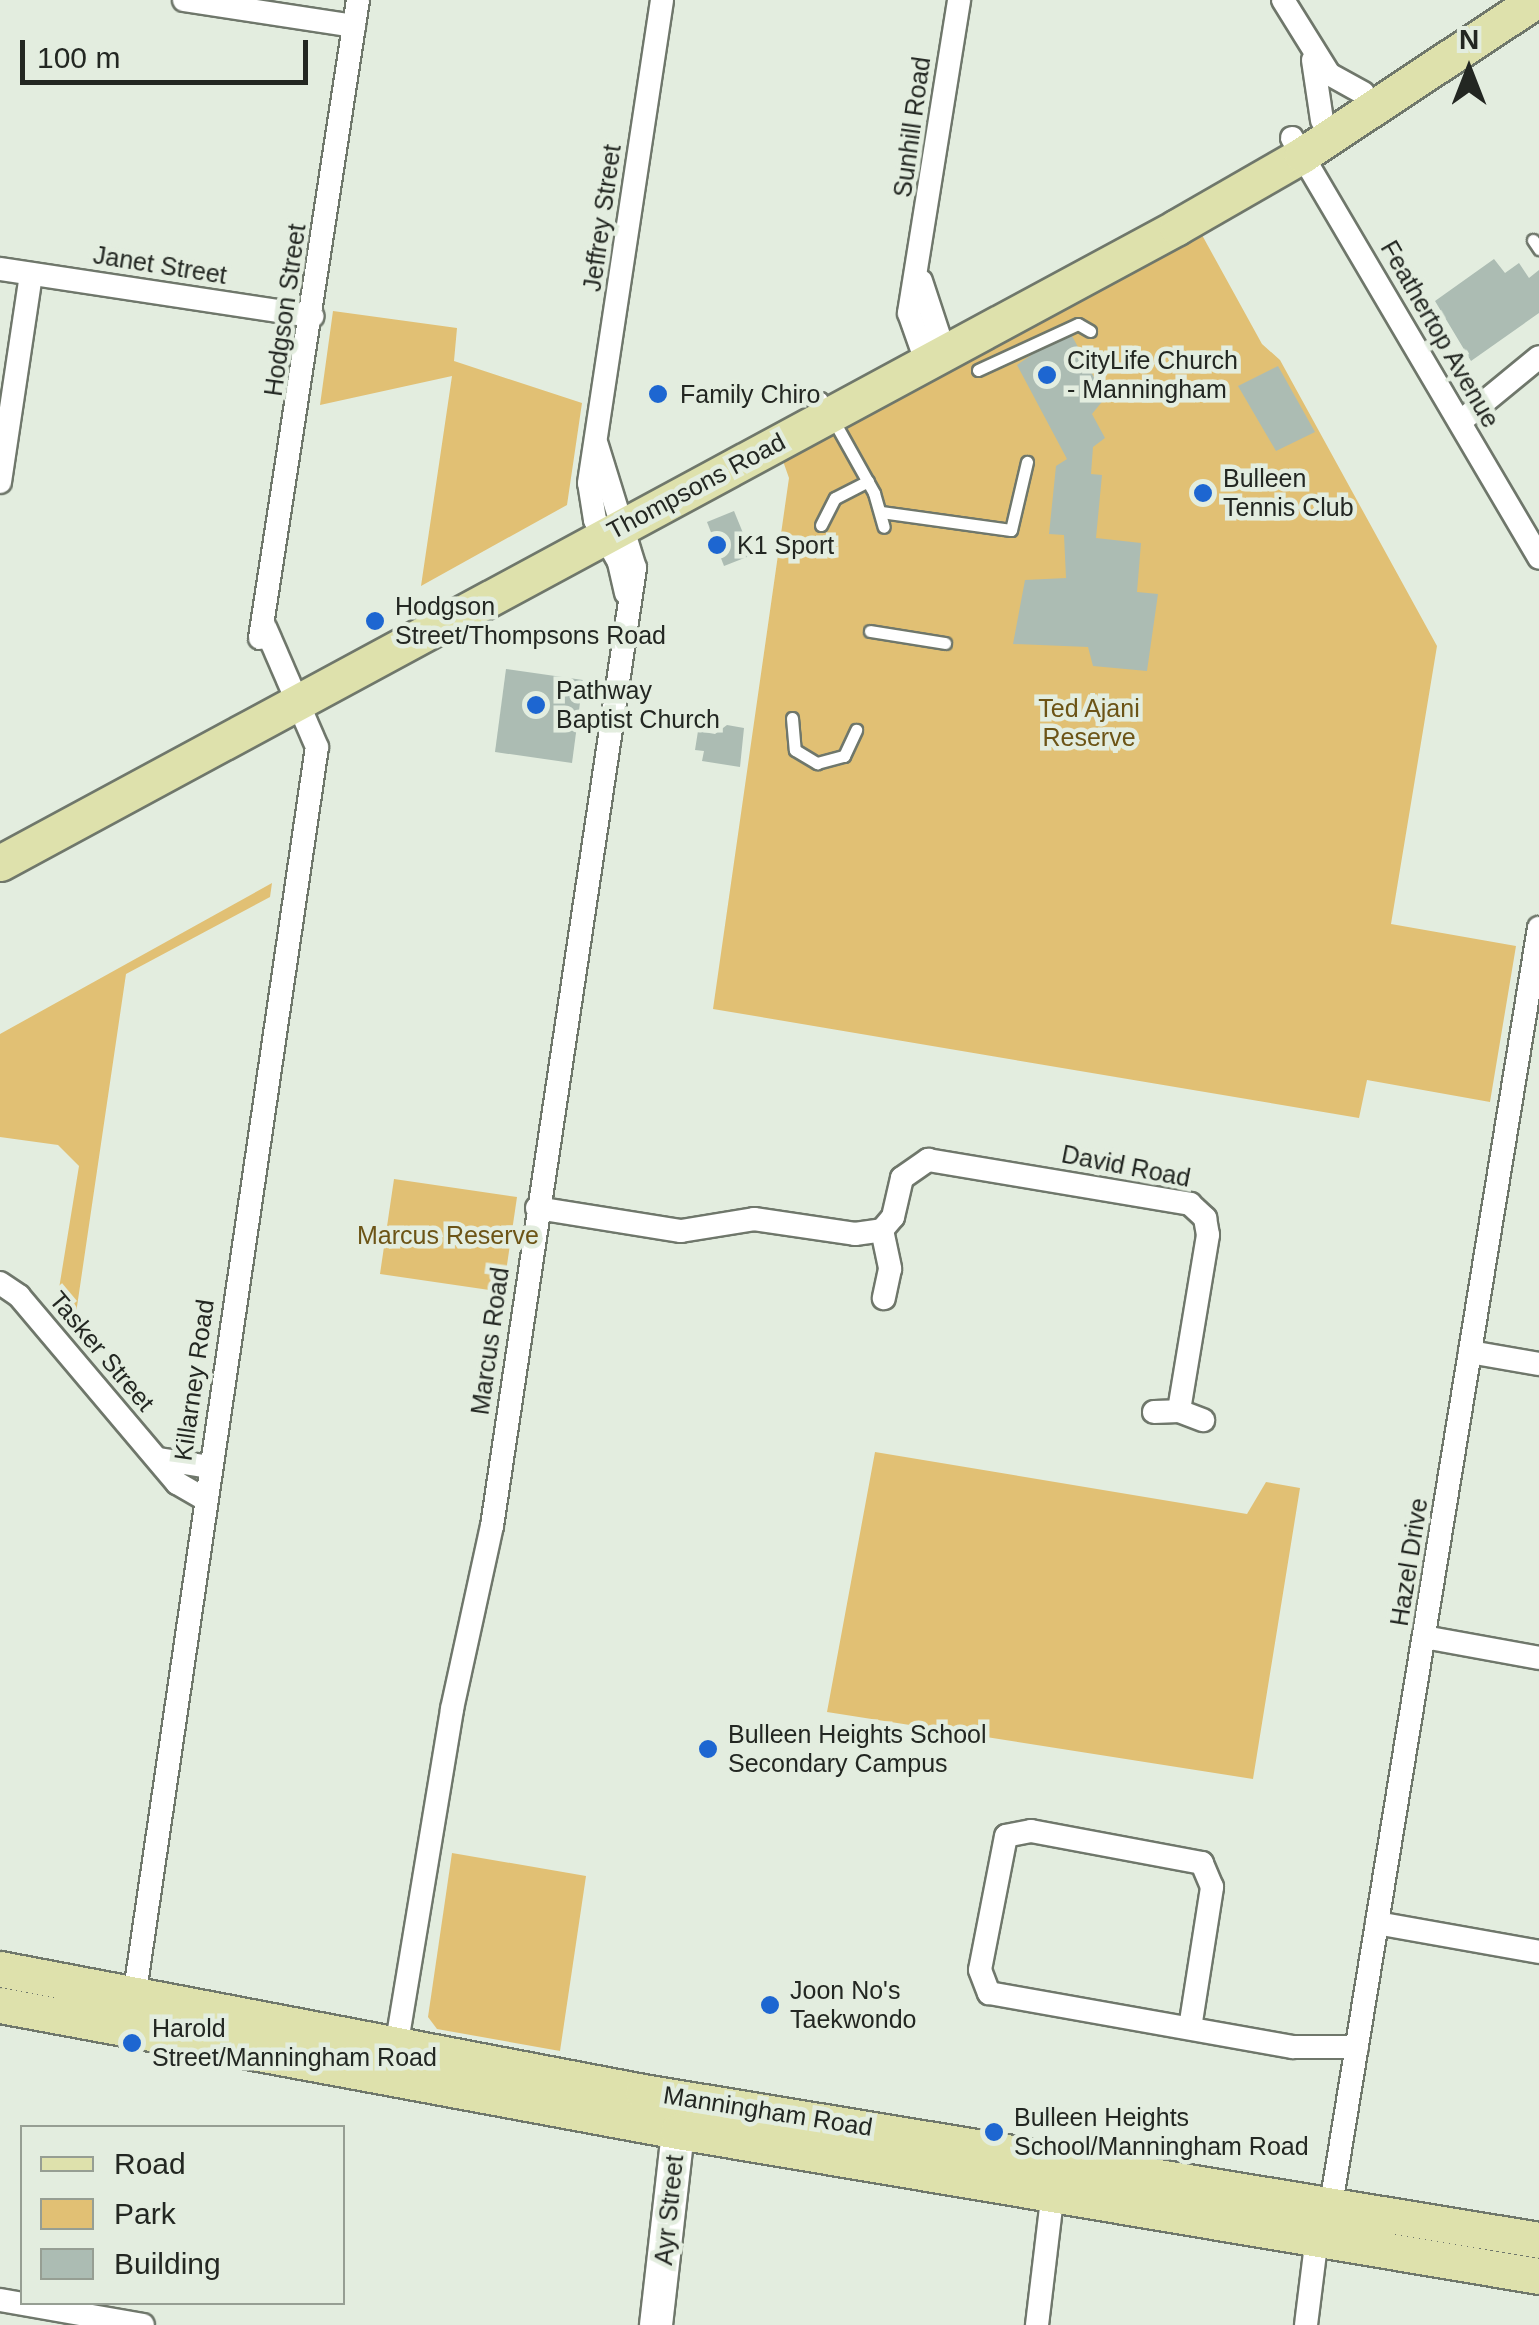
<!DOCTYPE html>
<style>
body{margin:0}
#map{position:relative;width:1539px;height:2325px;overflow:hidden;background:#e3eddf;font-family:Helvetica,sans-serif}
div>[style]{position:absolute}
.green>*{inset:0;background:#e1c074}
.building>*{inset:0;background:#acbcb3}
.roads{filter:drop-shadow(2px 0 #6f776b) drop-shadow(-2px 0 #6f776b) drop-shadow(0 2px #6f776b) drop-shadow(0 -2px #6f776b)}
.lane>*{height:11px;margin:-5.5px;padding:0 5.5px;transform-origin:5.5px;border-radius:5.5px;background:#fff}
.street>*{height:22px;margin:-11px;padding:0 11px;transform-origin:11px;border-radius:11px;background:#fff}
.secondary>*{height:32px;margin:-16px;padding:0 16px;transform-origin:16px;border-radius:16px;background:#fff}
.primary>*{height:35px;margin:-17.5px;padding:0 17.5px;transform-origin:17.5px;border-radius:17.5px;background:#dee1ac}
.dots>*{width:28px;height:28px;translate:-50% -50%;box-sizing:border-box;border:5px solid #e3eddf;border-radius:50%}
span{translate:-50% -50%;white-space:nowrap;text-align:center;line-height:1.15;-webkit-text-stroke:9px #e3eddf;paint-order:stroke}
.street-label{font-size:25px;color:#232722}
.poi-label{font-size:25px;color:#232722}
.left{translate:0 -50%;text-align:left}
.park-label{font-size:25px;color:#6c5416}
.legend{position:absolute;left:20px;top:2125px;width:325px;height:180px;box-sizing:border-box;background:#e3eddf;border:2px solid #969e93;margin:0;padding:12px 18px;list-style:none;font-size:30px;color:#232722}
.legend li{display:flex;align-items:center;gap:20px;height:50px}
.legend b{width:50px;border:2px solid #969e93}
.north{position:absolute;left:1419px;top:20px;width:100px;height:100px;-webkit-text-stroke:8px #e3eddf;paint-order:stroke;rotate:0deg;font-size:28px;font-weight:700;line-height:40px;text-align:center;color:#232722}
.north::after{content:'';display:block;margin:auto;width:35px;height:45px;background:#232722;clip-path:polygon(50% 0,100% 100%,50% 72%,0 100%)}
.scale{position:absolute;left:20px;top:40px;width:288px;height:45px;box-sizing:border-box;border:5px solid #232722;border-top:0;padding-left:12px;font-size:30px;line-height:35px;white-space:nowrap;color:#232722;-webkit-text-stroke:8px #e3eddf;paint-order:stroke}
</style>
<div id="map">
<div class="green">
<div style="clip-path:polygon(1202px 235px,1262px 344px,1280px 360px,1437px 646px,1391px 924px,1516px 946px,1490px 1102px,1367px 1080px,1359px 1118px,713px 1009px,789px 478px,783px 461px)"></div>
<div style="clip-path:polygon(333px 311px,457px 328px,454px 361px,582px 403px,567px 505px,421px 586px,452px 376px,320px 405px)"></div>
<div style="clip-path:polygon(272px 883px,270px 897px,126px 974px,74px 1327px,56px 1307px,79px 1166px,58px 1145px,0 1137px,0 1034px)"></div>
<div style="clip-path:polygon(394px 1179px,517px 1197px,503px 1292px,380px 1274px)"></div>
<div style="clip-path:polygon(875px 1452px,1247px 1514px,1266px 1482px,1300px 1488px,1253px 1779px,827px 1712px)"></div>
<div style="clip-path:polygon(452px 1853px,586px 1876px,560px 2051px,437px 2029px,428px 2017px)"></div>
</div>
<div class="building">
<div style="clip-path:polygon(1494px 259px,1505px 273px,1519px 263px,1529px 278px,1539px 270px,1539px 313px,1471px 361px,1435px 301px)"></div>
<div style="clip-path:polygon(1061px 334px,1071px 334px,1105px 398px,1092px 414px,1105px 438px,1093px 447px,1091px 474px,1102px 475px,1096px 538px,1141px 543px,1137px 592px,1158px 594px,1147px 671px,1093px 666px,1088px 647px,1013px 644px,1025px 580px,1066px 578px,1064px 535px,1049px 534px,1056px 466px,1067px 459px,1017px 365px)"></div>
<div style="clip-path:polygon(1278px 366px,1315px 432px,1276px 451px,1238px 386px)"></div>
<div style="clip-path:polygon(734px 511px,752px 555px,724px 566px,707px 522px)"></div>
<div style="clip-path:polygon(506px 669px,583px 680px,572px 763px,495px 752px)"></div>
<div style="clip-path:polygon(727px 725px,744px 728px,740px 767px,702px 761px,704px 751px,695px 750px,698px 731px,715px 734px)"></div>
</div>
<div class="roads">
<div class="lane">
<div style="left:1533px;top:240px;width:11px;rotate:56deg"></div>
<div style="left:978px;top:370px;width:110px;rotate:-24.7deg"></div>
<div style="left:1078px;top:324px;width:14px;rotate:30deg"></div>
<div style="left:821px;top:398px;width:109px;rotate:60.8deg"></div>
<div style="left:874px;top:493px;width:35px;rotate:74deg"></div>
<div style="left:881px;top:512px;width:131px;rotate:7.9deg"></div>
<div style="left:1011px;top:530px;width:70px;rotate:-76.8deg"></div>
<div style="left:821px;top:525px;width:30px;rotate:-63deg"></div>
<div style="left:835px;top:498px;width:37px;rotate:-27deg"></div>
<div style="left:870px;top:631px;width:76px;rotate:9.1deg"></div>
<div style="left:792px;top:718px;width:32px;rotate:85deg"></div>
<div style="left:795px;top:750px;width:26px;rotate:31deg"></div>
<div style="left:817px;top:763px;width:28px;rotate:-15deg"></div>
<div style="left:844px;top:756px;width:29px;rotate:-65deg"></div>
</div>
<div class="street">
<div style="left:184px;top:0;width:172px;rotate:8.7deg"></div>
<div style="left:1283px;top:0;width:87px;rotate:58.1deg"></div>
<div style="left:1329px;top:74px;width:39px;rotate:29deg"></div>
<div style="left:1313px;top:60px;width:61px;rotate:81.5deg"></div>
<div style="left:1292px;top:138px;width:487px;rotate:59.5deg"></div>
<div style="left:0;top:269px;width:316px;rotate:8.6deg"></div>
<div style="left:921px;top:281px;width:74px;rotate:71.8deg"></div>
<div style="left:926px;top:361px;width:51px;rotate:-109.5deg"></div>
<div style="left:909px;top:313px;width:317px;rotate:-80.9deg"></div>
<div style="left:1460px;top:422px;width:102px;rotate:-39.4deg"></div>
<div style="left:0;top:482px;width:210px;rotate:-81.5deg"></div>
<div style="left:626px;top:593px;width:32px;rotate:-103deg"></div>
<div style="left:619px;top:562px;width:48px;rotate:-119.7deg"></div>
<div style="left:595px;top:520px;width:37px;rotate:-99deg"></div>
<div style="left:589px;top:483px;width:488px;rotate:-81.4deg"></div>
<div style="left:260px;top:638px;width:645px;rotate:-81.27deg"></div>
<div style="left:537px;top:1208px;width:146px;rotate:9.1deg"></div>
<div style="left:681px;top:1231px;width:74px;rotate:-9.3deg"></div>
<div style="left:754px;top:1219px;width:102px;rotate:8.4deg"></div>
<div style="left:855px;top:1234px;width:27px;rotate:-8deg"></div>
<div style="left:882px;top:1230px;width:40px;rotate:78deg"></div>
<div style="left:890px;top:1269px;width:30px;rotate:102deg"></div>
<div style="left:882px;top:1230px;width:17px;rotate:-50deg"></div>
<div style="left:893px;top:1217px;width:40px;rotate:-77deg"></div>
<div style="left:902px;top:1178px;width:32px;rotate:-35deg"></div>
<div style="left:928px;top:1160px;width:266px;rotate:9.5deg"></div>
<div style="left:1190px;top:1204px;width:21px;rotate:43deg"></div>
<div style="left:1205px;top:1218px;width:17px;rotate:80deg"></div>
<div style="left:1208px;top:1235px;width:178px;rotate:99.4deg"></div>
<div style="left:0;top:1283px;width:23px;rotate:34deg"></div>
<div style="left:19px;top:1296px;width:245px;rotate:49.8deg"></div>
<div style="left:177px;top:1483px;width:32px;rotate:30deg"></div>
<div style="left:1470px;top:1352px;width:70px;rotate:9.9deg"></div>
<div style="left:1154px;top:1412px;width:25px;rotate:-2deg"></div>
<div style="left:1179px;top:1411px;width:26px;rotate:21deg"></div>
<div style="left:159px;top:1459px;width:52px;rotate:8.9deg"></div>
<div style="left:1424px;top:1637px;width:117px;rotate:10.3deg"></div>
<div style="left:1377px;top:1923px;width:165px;rotate:10.1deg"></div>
<div style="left:134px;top:1998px;width:1264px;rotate:-81.68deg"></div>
<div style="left:317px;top:747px;width:129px;rotate:-113.4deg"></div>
<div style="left:1190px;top:2028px;width:143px;rotate:-81.1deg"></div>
<div style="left:1212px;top:1887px;width:26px;rotate:-113deg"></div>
<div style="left:1202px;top:1863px;width:174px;rotate:-169.4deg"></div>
<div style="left:1031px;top:1831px;width:25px;rotate:169deg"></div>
<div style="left:1006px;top:1836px;width:136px;rotate:101deg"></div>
<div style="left:980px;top:1970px;width:25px;rotate:69deg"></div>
<div style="left:989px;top:1993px;width:309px;rotate:10.1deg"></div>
<div style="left:1293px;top:2047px;width:64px"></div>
<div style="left:395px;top:2054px;width:350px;rotate:-80.6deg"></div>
<div style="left:452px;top:1709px;width:187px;rotate:-77.7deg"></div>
<div style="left:492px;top:1526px;width:969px;rotate:-81.51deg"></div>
<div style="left:635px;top:568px;width:129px;rotate:-107.2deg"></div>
<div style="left:1331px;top:2205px;width:1294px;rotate:-80.75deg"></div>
<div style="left:0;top:2300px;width:145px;rotate:9.9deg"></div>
<div style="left:1037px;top:2325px;width:135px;rotate:-83.2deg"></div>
<div style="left:1306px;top:2325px;width:89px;rotate:-82.9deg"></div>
</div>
<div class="secondary">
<div style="left:656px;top:2325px;width:220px;rotate:-83.5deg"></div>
</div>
<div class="primary">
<div style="left:0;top:863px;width:1338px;rotate:-28.38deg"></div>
<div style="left:1177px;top:227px;width:144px;rotate:-29.9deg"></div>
<div style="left:1302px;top:155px;width:281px;rotate:-33.5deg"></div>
<div style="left:0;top:1969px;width:655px;rotate:10.83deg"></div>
<div style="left:643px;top:2092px;width:908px;rotate:9.38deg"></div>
<div style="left:0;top:2005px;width:690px;rotate:10.53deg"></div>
<div style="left:678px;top:2131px;width:873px;rotate:9.56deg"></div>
</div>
</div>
<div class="dots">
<div style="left:1047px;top:375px;background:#1d66d1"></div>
<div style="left:658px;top:394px;background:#1d66d1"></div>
<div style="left:1203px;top:493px;background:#1d66d1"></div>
<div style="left:717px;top:545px;background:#1d66d1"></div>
<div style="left:375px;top:621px;background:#1d66d1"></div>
<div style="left:536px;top:705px;background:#1d66d1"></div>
<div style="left:708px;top:1749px;background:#1d66d1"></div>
<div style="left:770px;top:2005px;background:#1d66d1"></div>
<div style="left:132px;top:2043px;background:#1d66d1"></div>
<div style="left:994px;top:2132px;background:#1d66d1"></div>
</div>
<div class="street-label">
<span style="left:912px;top:127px;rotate:-82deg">Sunhill Road</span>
<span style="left:602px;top:218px;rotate:-82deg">Jeffrey Street</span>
<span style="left:160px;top:265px;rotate:9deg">Janet Street</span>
<span style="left:285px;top:310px;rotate:-82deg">Hodgson Street</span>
<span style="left:1440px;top:334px;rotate:60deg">Feathertop Avenue</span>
<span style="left:696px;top:486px;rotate:-28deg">Thompsons Road</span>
<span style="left:1126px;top:1166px;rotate:11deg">David Road</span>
<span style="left:490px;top:1341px;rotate:-82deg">Marcus Road</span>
<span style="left:102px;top:1351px;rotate:50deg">Tasker Street</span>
<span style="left:194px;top:1380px;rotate:-82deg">Killarney Road</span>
<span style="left:1409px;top:1562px;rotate:-81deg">Hazel Drive</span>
<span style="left:768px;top:2111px;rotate:9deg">Manningham Road</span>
<span style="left:669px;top:2210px;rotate:-84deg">Ayr Street</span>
</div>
<div class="poi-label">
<span class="left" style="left:1067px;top:375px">CityLife Church<br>- Manningham</span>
<span class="left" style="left:680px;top:394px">Family Chiro</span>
<span class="left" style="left:1223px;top:493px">Bulleen<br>Tennis Club</span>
<span class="left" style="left:737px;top:545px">K1 Sport</span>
<span class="left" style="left:395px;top:621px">Hodgson<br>Street/Thompsons Road</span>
<span class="left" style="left:556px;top:705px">Pathway<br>Baptist Church</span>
<span class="left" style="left:728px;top:1749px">Bulleen Heights School<br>Secondary Campus</span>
<span class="left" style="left:790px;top:2005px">Joon No's<br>Taekwondo</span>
<span class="left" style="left:152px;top:2043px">Harold<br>Street/Manningham Road</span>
<span class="left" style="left:1014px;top:2132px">Bulleen Heights<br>School/Manningham Road</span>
</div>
<div class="park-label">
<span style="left:1089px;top:723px">Ted Ajani<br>Reserve</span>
<span style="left:448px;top:1235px">Marcus Reserve</span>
</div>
<ul class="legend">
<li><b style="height:12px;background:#dee1ac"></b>Road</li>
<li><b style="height:28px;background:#e1c074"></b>Park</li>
<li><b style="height:28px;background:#acbcb3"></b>Building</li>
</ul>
<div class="north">N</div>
<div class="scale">100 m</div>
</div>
